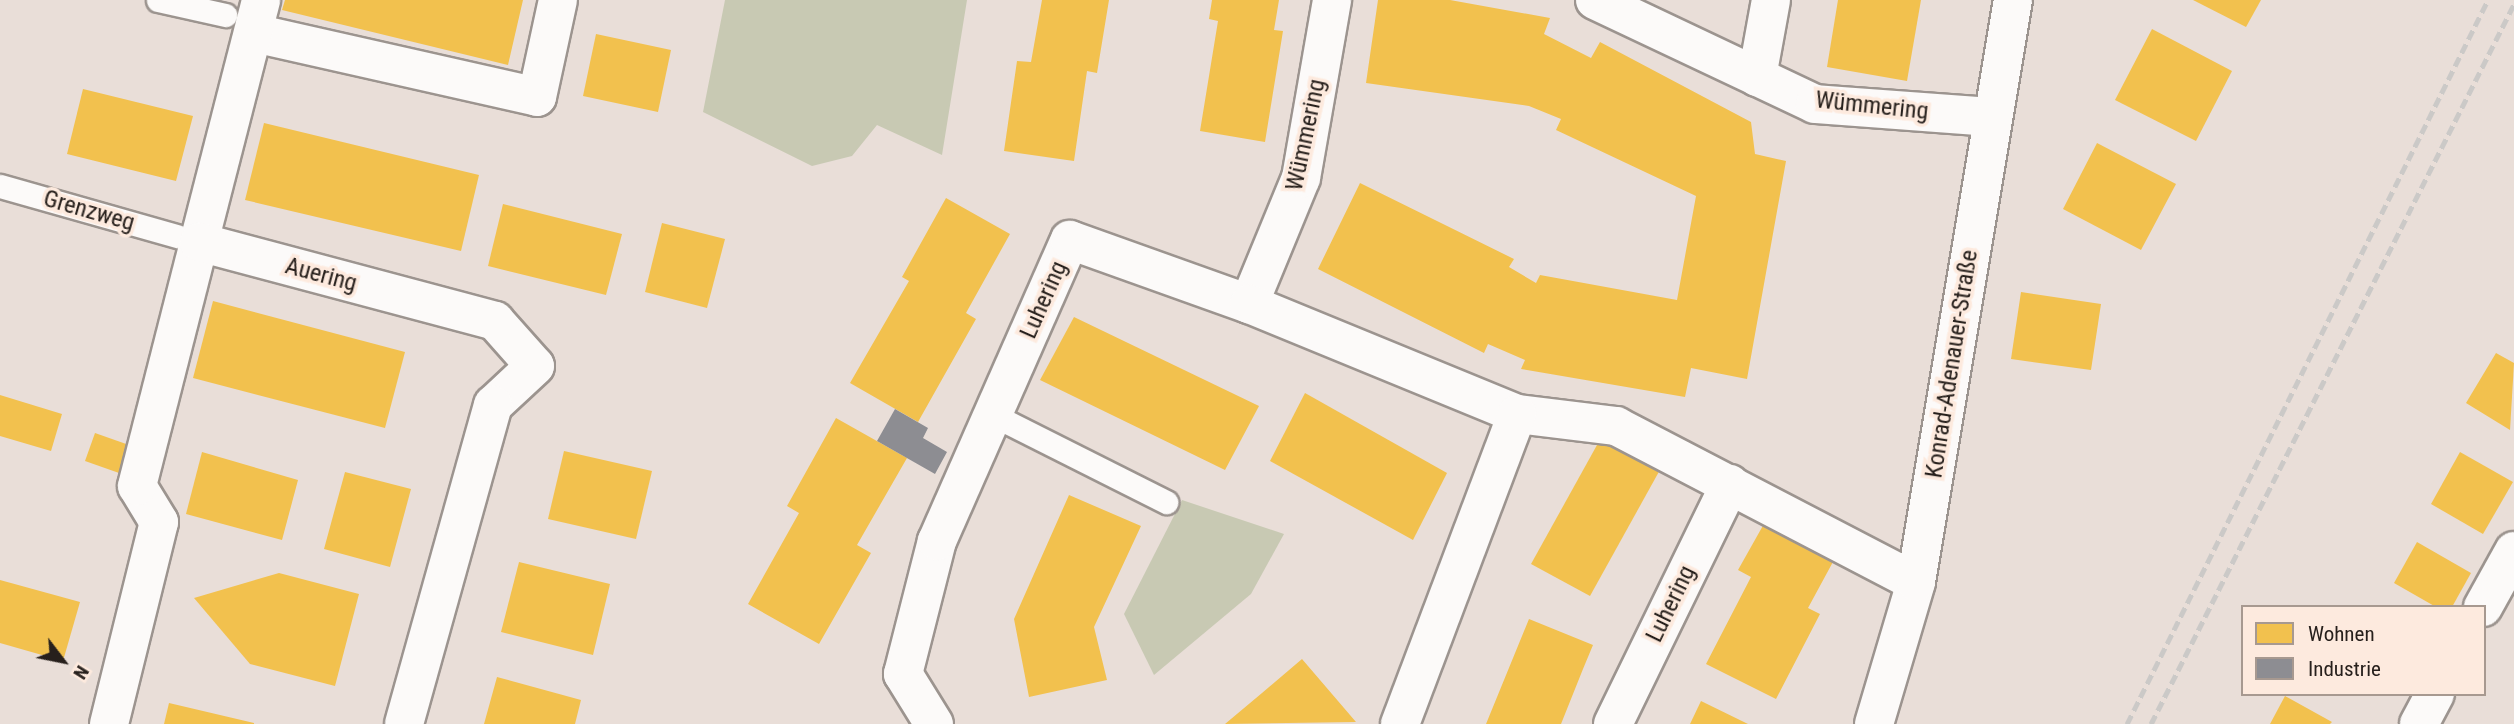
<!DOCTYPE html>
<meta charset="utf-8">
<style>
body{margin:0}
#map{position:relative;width:2514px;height:724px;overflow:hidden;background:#e9ded8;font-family:"Roboto Condensed",sans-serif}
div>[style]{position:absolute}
.green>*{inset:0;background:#c8c9b3}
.homes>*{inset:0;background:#f2c14e}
.industry>*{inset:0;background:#8d8d92}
.roads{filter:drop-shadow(2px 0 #9c948f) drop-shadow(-2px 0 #9c948f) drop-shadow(0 2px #9c948f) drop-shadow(0 -2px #9c948f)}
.service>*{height:23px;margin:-11.5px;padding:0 11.5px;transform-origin:11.5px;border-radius:11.5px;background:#fcfaf9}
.minor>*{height:38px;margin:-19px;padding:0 19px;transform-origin:19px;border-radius:19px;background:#fcfaf9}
.rail>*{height:5px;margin-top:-2.5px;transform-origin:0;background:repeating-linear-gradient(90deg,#cbc9c7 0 10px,transparent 0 15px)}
span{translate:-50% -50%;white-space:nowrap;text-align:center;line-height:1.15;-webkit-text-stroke:7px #fdeade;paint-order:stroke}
.street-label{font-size:24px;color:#27201c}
.legend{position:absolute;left:2241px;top:605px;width:245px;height:91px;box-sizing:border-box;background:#fdeade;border:2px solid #a79990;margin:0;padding:9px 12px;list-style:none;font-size:21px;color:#27201c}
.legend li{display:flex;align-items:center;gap:14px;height:35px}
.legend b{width:35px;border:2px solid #a79990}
.north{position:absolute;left:28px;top:626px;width:70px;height:70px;-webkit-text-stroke:5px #fdeade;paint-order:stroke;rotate:122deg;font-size:19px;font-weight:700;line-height:28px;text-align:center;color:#27201c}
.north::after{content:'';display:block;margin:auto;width:24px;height:32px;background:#27201c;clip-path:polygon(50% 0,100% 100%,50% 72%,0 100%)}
</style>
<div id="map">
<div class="green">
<div style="clip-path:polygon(725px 0,967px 0,942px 155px,877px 125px,852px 156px,812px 166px,703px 112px)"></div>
<div style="clip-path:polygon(1182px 500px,1284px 534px,1251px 594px,1154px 675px,1124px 614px)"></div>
</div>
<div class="homes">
<div style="clip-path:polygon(285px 0,523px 0,508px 65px,282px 10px)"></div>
<div style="clip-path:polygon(1042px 0,1109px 0,1097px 73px,1087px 71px,1074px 161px,1004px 151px,1017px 61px,1031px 62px)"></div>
<div style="clip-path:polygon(1212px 0,1279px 0,1274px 30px,1283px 31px,1265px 142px,1200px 131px,1218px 21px,1209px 19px)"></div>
<div style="clip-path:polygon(1378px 0,1450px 0,1550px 18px,1544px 34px,1591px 58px,1600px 42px,1751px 122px,1755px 154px,1786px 161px,1747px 379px,1691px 368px,1685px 397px,1521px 369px,1525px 360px,1488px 344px,1484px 353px,1318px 269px,1360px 183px,1514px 259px,1509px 267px,1536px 283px,1540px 275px,1677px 300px,1696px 196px,1556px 130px,1561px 119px,1529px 106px,1366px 83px)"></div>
<div style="clip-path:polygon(1838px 0,1921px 0,1907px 81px,1827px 67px)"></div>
<div style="clip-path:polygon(2193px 0,2261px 0,2246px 27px)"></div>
<div style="clip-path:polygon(2152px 29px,2232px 71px,2196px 141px,2115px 100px)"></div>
<div style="clip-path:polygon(596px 34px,671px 50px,658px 112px,583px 96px)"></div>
<div style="clip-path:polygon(83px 89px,193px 116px,176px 181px,67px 154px)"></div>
<div style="clip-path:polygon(264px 123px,479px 175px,461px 251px,245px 200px)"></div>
<div style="clip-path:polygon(2097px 143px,2176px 184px,2141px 250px,2063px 209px)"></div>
<div style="clip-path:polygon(946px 198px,1010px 234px,966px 313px,976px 319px,918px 422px,850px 383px,909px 281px,902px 277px)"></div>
<div style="clip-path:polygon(503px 204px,622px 234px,606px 295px,488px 266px)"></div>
<div style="clip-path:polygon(662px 223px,725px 239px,707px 308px,645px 292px)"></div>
<div style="clip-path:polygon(2021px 292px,2101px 304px,2091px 370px,2011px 359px)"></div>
<div style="clip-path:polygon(213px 301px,405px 352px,385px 428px,193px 378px)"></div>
<div style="clip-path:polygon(1074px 317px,1259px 406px,1225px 470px,1040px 380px)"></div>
<div style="clip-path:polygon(2496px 353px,2514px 363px,2510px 430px,2466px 403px)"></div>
<div style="clip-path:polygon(1305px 393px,1447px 473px,1413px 540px,1270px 461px)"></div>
<div style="clip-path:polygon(0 395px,62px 414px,51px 451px,0 436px)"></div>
<div style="clip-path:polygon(836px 418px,907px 458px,857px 545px,871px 553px,819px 644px,748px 604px,799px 513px,787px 506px)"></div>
<div style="clip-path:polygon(95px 433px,129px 445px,119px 473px,85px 461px)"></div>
<div style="clip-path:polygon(1602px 436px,1661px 468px,1590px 596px,1531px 564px)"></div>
<div style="clip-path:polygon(564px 451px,652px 471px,636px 539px,548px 519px)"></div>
<div style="clip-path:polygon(202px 452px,298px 480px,282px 540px,186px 514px)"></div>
<div style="clip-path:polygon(2460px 452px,2513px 482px,2483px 534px,2431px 504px)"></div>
<div style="clip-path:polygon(345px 472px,411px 489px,390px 567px,324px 549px)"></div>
<div style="clip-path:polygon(1069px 495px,1141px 526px,1094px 627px,1107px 680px,1029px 697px,1014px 619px)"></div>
<div style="clip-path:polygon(1765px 522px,1834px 560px,1808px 608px,1820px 614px,1776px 699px,1706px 664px,1751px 577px,1738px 570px)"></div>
<div style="clip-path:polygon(2417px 542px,2471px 573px,2452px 607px,2436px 607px,2394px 583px)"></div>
<div style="clip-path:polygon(519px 562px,610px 584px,593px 655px,501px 632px)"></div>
<div style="clip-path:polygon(279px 573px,359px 594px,335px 686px,250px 664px,194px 598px)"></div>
<div style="clip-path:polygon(0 580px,80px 602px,63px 661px,0 643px)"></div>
<div style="clip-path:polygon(1529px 619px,1593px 645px,1583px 669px,1561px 724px,1486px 724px)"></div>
<div style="clip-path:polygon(1302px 659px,1356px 722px,1225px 724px,1262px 693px)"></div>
<div style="clip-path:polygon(497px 677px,581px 700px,575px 724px,484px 724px)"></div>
<div style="clip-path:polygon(2285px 696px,2332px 722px,2330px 724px,2270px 724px)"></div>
<div style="clip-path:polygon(1701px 701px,1748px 724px,1690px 724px)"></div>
<div style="clip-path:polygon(169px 703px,254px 723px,254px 724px,164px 724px)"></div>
</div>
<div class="industry">
<div style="clip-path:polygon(895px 409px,928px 428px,923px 438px,947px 452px,935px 474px,877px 441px)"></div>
</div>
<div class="roads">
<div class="service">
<div style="left:158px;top:0;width:69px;rotate:12.6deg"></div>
<div style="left:0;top:186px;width:184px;rotate:15.8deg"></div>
<div style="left:993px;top:415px;width:194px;rotate:26.7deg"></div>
</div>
<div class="minor">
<div style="left:1595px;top:0;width:243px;rotate:25.3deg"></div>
<div style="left:1815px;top:104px;width:178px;rotate:4.2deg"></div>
<div style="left:254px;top:33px;width:290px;rotate:12.7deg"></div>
<div style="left:537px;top:97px;width:99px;rotate:-77.8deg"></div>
<div style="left:1757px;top:77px;width:78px;rotate:-79.7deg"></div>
<div style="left:199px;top:242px;width:250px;rotate:-75.6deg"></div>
<div style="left:1249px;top:304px;width:136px;rotate:-67.6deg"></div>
<div style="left:1301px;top:178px;width:181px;rotate:-80.1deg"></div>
<div style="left:2483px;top:607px;width:64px;rotate:-61deg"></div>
<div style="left:109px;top:724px;width:208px;rotate:-76.1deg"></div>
<div style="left:159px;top:522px;width:42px;rotate:-121.4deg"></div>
<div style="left:137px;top:486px;width:252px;rotate:-75.7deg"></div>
<div style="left:199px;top:242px;width:306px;rotate:14.9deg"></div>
<div style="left:495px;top:321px;width:60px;rotate:48.4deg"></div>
<div style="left:535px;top:366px;width:57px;rotate:137.1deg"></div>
<div style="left:493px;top:405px;width:331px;rotate:105.6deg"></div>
<div style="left:934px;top:724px;width:59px;rotate:-121.8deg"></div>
<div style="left:903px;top:674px;width:137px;rotate:-75.7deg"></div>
<div style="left:937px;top:541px;width:329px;rotate:-66.2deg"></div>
<div style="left:1070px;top:240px;width:190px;rotate:19.7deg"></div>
<div style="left:1249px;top:304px;width:290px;rotate:22.3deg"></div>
<div style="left:1517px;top:414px;width:100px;rotate:6.9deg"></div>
<div style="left:1616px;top:426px;width:338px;rotate:27.5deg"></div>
<div style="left:1400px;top:724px;width:331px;rotate:-69.3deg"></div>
<div style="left:1613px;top:724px;width:267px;rotate:-64deg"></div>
<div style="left:1874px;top:724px;width:148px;rotate:-73.5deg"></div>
<div style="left:1916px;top:582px;width:590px;rotate:-80.54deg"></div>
<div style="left:2419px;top:724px;width:34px;rotate:-62deg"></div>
</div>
</div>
<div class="rail">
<div style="left:2127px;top:724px;width:809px;rotate:-63.5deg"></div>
<div style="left:2151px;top:724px;width:806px;rotate:-63.24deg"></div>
</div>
<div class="street-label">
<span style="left:1872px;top:106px;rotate:6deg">Wümmering</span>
<span style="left:1306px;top:135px;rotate:-78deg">Wümmering</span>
<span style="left:89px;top:211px;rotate:16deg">Grenzweg</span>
<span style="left:321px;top:275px;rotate:15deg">Auering</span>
<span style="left:1044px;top:300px;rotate:-66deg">Luhering</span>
<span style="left:1952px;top:364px;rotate:-81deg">Konrad-Adenauer-Straße</span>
<span style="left:1671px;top:604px;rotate:-64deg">Luhering</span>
</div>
<ul class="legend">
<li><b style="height:19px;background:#f2c14e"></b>Wohnen</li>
<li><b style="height:19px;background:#8d8d92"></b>Industrie</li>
</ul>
<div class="north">N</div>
</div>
